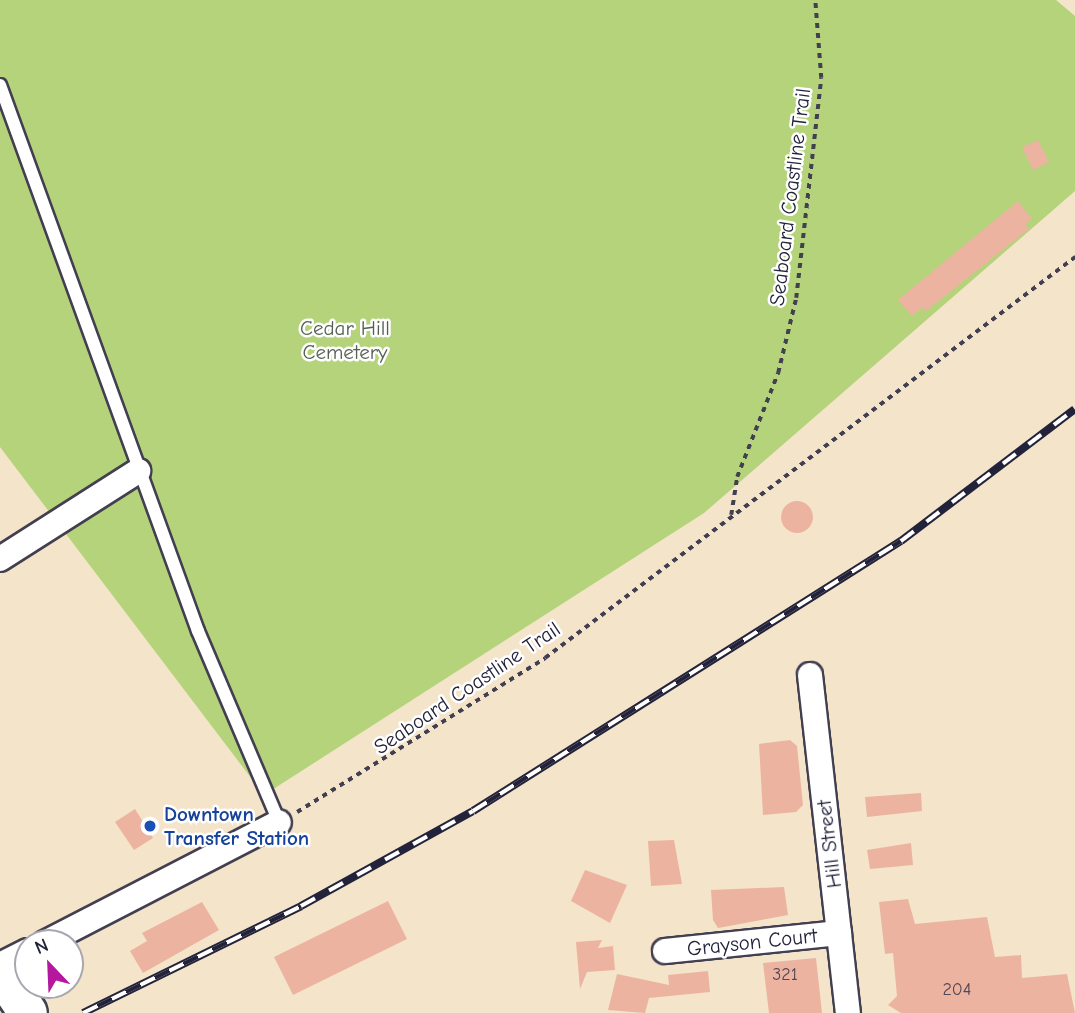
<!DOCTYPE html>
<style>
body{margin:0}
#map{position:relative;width:1075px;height:1013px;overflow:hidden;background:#f4e4ca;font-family:"Comic Neue",sans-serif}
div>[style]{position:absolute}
.green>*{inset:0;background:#b4d37a}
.building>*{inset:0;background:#ecb4a0}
.round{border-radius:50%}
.path>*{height:3.5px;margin-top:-1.75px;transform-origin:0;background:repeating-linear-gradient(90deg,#423f50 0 5px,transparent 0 10px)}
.roads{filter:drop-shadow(2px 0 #423f50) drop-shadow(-2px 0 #423f50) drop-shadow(0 2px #423f50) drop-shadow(0 -2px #423f50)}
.service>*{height:12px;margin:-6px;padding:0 6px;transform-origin:6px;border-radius:6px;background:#fff}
.minor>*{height:24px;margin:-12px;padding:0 12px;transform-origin:12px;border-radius:12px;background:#fff}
.primary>*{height:38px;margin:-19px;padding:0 19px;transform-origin:19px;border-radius:19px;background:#fff}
.rail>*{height:8px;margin-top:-4px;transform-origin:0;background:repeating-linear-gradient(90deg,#fff 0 16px,#22223b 0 32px);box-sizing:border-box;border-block:2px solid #22223b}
.dots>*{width:19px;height:19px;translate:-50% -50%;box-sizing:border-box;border:4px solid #fff;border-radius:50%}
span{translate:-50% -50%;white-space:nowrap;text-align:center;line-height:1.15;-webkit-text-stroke:5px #fff;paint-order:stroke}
.number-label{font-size:18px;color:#544654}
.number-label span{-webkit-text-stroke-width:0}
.street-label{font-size:21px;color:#22223b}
.park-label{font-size:21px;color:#556051}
.transit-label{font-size:21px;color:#164399;font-weight:700}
.left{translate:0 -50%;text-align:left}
.north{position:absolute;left:14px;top:929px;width:70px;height:70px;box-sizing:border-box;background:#fff;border:2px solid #a7a7b1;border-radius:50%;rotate:337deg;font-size:19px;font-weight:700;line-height:28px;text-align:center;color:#22223b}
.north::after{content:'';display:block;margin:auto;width:24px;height:32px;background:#b5179e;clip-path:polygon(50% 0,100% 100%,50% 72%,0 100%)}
</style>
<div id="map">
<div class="green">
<div style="clip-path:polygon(0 0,1056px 0,1075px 16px,1075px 191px,704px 513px,264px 795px,0 447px)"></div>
</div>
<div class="building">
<div style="clip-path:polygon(1038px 140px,1049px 162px,1033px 170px,1022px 147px)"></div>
<div style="clip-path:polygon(1018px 201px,1032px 219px,1025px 224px,1029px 229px,926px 311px,923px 307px,912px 316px,898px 300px)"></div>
<div class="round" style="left:781px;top:501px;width:32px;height:32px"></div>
<div style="clip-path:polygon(790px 740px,797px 746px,803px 805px,796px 812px,763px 815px,759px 744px)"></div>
<div style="clip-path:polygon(921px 793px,922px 811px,867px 817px,865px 797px)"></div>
<div style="clip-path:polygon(135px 809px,153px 838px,134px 850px,115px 822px)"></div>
<div style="clip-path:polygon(674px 840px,682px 884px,651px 886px,648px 841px)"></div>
<div style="clip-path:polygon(911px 843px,913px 865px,870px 869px,867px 850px)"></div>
<div style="clip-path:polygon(585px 870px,627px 885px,610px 923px,571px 901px)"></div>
<div style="clip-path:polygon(784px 887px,788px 915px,718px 928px,713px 920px,711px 890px)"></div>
<div style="clip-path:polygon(908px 899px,915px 924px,987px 917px,995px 957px,1021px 955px,1022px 978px,1067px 974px,1075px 1013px,901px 1013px,888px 1005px,897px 996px,893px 953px,885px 954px,879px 902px)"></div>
<div style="clip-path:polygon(388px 901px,407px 939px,293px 995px,274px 957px)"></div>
<div style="clip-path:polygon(202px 902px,219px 930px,143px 973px,130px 951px,147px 941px,142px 933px)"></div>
<div style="clip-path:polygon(602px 940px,598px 948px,613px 946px,615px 970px,587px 972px,580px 989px,576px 942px)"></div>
<div style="clip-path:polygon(816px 958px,822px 1013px,769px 1013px,763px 963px)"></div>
<div style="clip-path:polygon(708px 971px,710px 992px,649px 998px,645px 1013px,608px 1010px,617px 974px,669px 985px,668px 975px)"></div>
</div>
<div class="path">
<div style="left:731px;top:515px;width:38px;rotate:-81deg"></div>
<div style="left:737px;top:477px;width:112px;rotate:-68.5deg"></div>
<div style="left:778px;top:373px;width:77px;rotate:-76.5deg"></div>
<div style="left:796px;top:298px;width:221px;rotate:-83.5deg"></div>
<div style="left:821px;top:78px;width:78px;rotate:-94.4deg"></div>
<div style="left:297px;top:812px;width:292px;rotate:-31.8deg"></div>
<div style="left:545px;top:658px;width:665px;rotate:-37.11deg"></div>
</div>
<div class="roads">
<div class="service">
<div style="left:0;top:85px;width:581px;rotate:70.07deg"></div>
<div style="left:198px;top:631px;width:207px;rotate:67deg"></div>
</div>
<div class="minor">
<div style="left:0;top:559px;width:164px;rotate:-32.5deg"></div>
<div style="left:810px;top:675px;width:340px;rotate:83.6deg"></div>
<div style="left:45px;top:943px;width:263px;rotate:-27.3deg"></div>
<div style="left:665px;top:951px;width:175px;rotate:-5.9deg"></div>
<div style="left:0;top:965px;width:31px;rotate:-27deg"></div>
</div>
<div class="primary">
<div style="left:0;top:971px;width:50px;rotate:56.3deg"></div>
</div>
</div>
<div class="rail">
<div style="left:83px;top:1013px;width:243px;rotate:-26.1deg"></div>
<div style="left:301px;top:906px;width:196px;rotate:-28.9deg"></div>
<div style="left:473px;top:811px;width:506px;rotate:-32.25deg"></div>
<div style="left:901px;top:541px;width:218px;rotate:-37.2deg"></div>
</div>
<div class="dots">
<div style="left:150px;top:826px;background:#1a4fb4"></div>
</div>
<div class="number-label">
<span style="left:785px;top:975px">321</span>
<span style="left:957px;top:990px">204</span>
</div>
<div class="street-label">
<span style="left:790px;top:197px;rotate:-83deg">Seaboard Coastline Trail</span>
<span style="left:467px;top:688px;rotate:-34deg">Seaboard Coastline Trail</span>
<span style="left:829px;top:844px;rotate:-97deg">Hill Street</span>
<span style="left:752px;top:942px;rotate:-6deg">Grayson Court</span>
</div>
<div class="park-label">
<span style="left:345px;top:340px">Cedar Hill<br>Cemetery</span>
</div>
<div class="transit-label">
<span class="left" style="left:164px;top:826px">Downtown<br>Transfer Station</span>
</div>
<div class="north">N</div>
</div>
